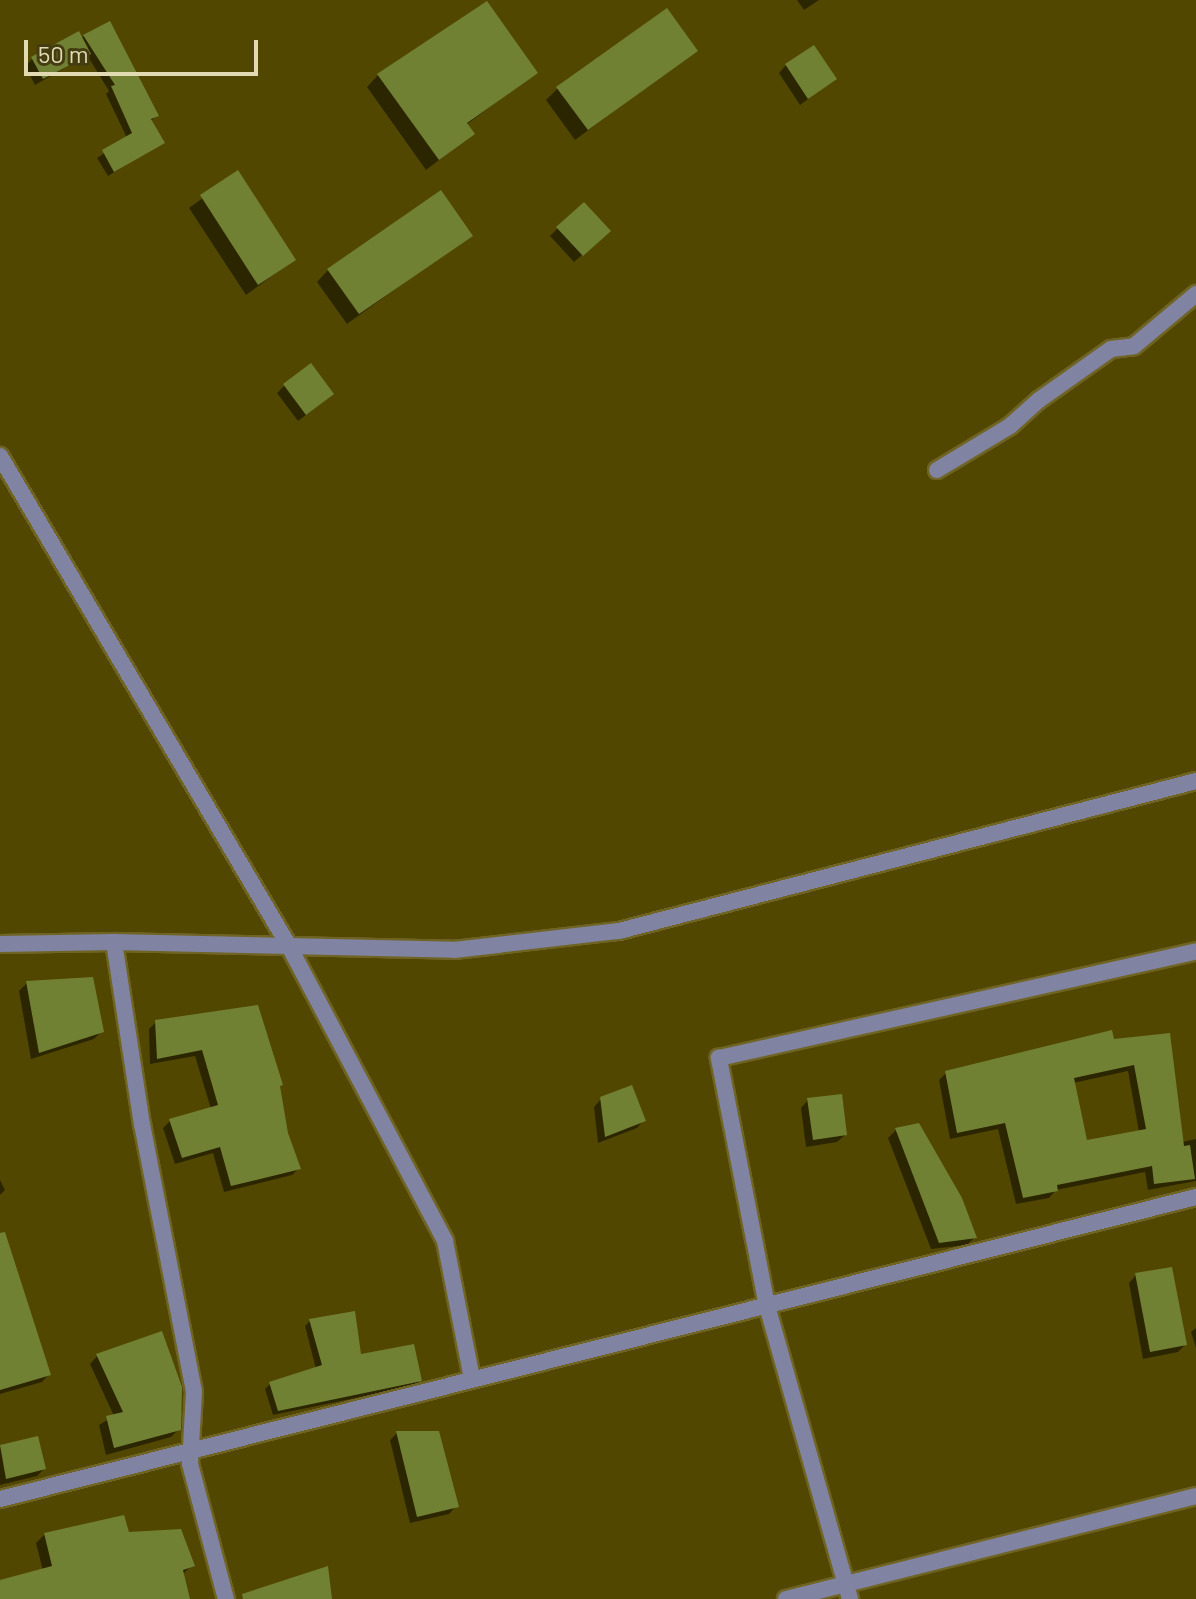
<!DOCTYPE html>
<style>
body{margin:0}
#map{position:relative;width:1196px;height:1599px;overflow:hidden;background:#524700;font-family:Barlow,sans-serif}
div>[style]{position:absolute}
.shadow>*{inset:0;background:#0007}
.building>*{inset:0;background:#718134}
.roads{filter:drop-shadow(2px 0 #6f6424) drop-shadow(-2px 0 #6f6424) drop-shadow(0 2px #6f6424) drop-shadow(0 -2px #6f6424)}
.minor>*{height:16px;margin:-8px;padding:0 8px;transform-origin:8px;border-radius:8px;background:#8084a2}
.tertiary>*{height:16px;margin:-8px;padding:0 8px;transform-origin:8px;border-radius:8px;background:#8084a2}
span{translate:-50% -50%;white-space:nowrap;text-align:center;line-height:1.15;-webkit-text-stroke:6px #443d11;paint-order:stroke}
.scale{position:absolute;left:24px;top:40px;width:234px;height:36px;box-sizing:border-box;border:4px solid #e1dab3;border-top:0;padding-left:10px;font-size:24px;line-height:28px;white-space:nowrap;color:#e1dab3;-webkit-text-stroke:6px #443d11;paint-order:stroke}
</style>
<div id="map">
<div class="shadow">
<div style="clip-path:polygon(797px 0,819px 0,804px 10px)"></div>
<div style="clip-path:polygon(84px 36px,157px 115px,150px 122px,162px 143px,108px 176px,97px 158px,127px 138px,106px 94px,109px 91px,87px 55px,35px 85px,25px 66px,32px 59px)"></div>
<div style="clip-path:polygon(695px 51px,575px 140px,546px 100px,558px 88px)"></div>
<div style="clip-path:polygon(786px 65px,834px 79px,800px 105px,779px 73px)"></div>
<div style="clip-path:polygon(535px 73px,466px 125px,473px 134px,426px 170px,367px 87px,378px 75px)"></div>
<div style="clip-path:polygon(237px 173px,294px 260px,246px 295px,189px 208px)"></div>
<div style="clip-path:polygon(558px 228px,601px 238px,574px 262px,550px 236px)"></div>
<div style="clip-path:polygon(470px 235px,347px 324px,317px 282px,328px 270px)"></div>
<div style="clip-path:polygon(284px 386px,324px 401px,298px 421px,277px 393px)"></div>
<div style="clip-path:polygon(27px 983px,102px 1031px,94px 1039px,31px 1059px,19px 991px)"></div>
<div style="clip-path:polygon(156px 1022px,278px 1088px,286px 1134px,299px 1168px,292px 1175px,224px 1192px,213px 1153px,175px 1164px,163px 1128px,170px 1121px,211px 1109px,195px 1056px,150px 1064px,149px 1029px)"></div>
<div style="clip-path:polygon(evenodd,1169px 1035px,1182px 1142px,1196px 1139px,1196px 1181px,1148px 1190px,1145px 1172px,1056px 1190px,1049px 1198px,1016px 1204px,998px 1129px,950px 1139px,939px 1080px,946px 1073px,1112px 1041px,1169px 1035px,1128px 1071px,1139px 1132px,1085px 1142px,1073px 1083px,1128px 1071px)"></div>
<div style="clip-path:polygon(601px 1099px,644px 1120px,637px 1128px,598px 1143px,594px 1107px)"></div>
<div style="clip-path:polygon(808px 1100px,845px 1135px,837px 1142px,806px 1147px,801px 1108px)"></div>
<div style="clip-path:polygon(896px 1130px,975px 1237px,967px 1245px,931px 1249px,888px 1138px)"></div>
<div style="clip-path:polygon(0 1180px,5px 1190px,0 1195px)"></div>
<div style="clip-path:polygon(1136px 1275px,1185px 1345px,1178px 1352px,1143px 1359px,1129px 1283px)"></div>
<div style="clip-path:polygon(310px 1321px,359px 1357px,420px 1380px,414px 1386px,273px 1415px,265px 1389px,270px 1384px,316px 1369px,305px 1326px)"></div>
<div style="clip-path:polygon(1196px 1328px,1196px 1348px,1191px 1332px)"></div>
<div style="clip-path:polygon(0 1354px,49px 1374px,42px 1382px,0 1394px)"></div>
<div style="clip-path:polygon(97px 1356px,179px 1429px,171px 1437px,106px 1455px,99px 1425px,114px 1416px,90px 1364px)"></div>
<div style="clip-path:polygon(397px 1433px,456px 1506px,449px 1514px,410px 1523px,390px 1440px)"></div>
<div style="clip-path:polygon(37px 1438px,44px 1469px,37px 1476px,0 1485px,0 1447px)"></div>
<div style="clip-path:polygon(45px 1534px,127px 1534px,192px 1565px,182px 1575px,187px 1599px,0 1599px,0 1582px,43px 1571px,36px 1543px)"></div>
</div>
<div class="building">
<div style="clip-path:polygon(487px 1px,538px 73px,467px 123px,475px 134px,439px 160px,377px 74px)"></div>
<div style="clip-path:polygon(667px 8px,698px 51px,588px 130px,556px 87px)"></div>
<div style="clip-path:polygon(110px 21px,159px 116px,151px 119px,165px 143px,114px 172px,102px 150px,132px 133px,111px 86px,115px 85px,83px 35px)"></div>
<div style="clip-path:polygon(79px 31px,91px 54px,43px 79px,31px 57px)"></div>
<div style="clip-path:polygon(814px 45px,837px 79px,808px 99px,785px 64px)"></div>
<div style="clip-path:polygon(238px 170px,296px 260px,258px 285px,200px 195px)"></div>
<div style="clip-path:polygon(441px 190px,473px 236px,359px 314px,327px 269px)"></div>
<div style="clip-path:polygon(584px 202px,611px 231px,583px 256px,556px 227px)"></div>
<div style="clip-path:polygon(311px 363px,334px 394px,306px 415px,283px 384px)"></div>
<div style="clip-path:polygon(93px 977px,104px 1032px,39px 1053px,26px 981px)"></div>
<div style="clip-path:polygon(258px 1005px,283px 1085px,280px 1086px,288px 1133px,301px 1169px,231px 1186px,220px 1147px,182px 1158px,169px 1119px,218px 1105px,202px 1050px,157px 1059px,155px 1020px)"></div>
<div style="clip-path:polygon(evenodd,1112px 1030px,1114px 1039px,1170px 1033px,1184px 1146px,1190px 1145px,1195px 1179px,1154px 1184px,1152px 1166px,1057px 1185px,1058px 1191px,1023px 1198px,1005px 1123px,957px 1133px,945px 1071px,1112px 1030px,1134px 1065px,1146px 1129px,1087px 1140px,1074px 1078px,1134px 1065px)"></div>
<div style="clip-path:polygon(632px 1085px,646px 1121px,605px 1137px,600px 1097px)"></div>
<div style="clip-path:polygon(842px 1094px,847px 1135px,813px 1140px,807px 1098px)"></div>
<div style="clip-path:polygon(919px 1123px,962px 1198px,977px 1238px,939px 1243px,895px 1128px)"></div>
<div style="clip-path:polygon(5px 1232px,51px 1375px,0 1390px,0 1233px)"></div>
<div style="clip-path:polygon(1172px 1267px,1187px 1345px,1150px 1352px,1135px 1273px)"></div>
<div style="clip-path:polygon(355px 1311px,361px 1354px,414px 1344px,422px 1381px,278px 1411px,269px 1382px,322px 1365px,309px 1319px)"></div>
<div style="clip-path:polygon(162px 1331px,182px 1387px,181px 1430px,114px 1448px,106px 1416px,123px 1412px,96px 1354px)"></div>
<div style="clip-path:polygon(396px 1431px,439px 1431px,459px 1507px,417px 1517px)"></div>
<div style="clip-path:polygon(38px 1436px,46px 1469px,6px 1479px,0 1445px)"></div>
<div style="clip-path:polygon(124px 1515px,129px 1532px,181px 1529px,195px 1566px,183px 1570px,190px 1599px,0 1599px,0 1580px,52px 1566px,44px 1533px)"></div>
<div style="clip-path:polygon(328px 1566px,332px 1599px,243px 1599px,242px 1594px)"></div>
</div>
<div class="roads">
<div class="minor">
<div style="left:0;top:456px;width:571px;rotate:59.48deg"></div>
<div style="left:290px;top:948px;width:331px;rotate:62.1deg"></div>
<div style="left:445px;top:1241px;width:141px;rotate:78.9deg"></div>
<div style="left:937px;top:470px;width:85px;rotate:-31.1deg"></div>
<div style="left:1010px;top:426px;width:39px;rotate:-42deg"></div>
<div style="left:1039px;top:400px;width:88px;rotate:-35.3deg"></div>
<div style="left:1111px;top:349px;width:23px;rotate:-7deg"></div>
<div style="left:1134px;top:346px;width:81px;rotate:-40deg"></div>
<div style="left:114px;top:942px;width:184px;rotate:81.3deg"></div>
<div style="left:142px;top:1124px;width:273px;rotate:79deg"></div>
<div style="left:194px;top:1392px;width:72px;rotate:93.2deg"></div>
<div style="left:190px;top:1464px;width:140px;rotate:75.1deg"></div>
<div style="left:0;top:1499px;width:1234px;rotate:-14.17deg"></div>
<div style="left:786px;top:1599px;width:423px;rotate:-14.1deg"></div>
<div style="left:850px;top:1599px;width:305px;rotate:-105.8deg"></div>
<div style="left:767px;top:1306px;width:253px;rotate:-101deg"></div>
<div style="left:719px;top:1058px;width:489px;rotate:-12.6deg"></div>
</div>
<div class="tertiary">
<div style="left:0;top:944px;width:114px;rotate:-1deg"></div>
<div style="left:114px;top:942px;width:340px;rotate:1.3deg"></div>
<div style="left:454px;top:950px;width:166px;rotate:-6.6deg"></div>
<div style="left:619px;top:931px;width:596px;rotate:-14.57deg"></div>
</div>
</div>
<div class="scale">50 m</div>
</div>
